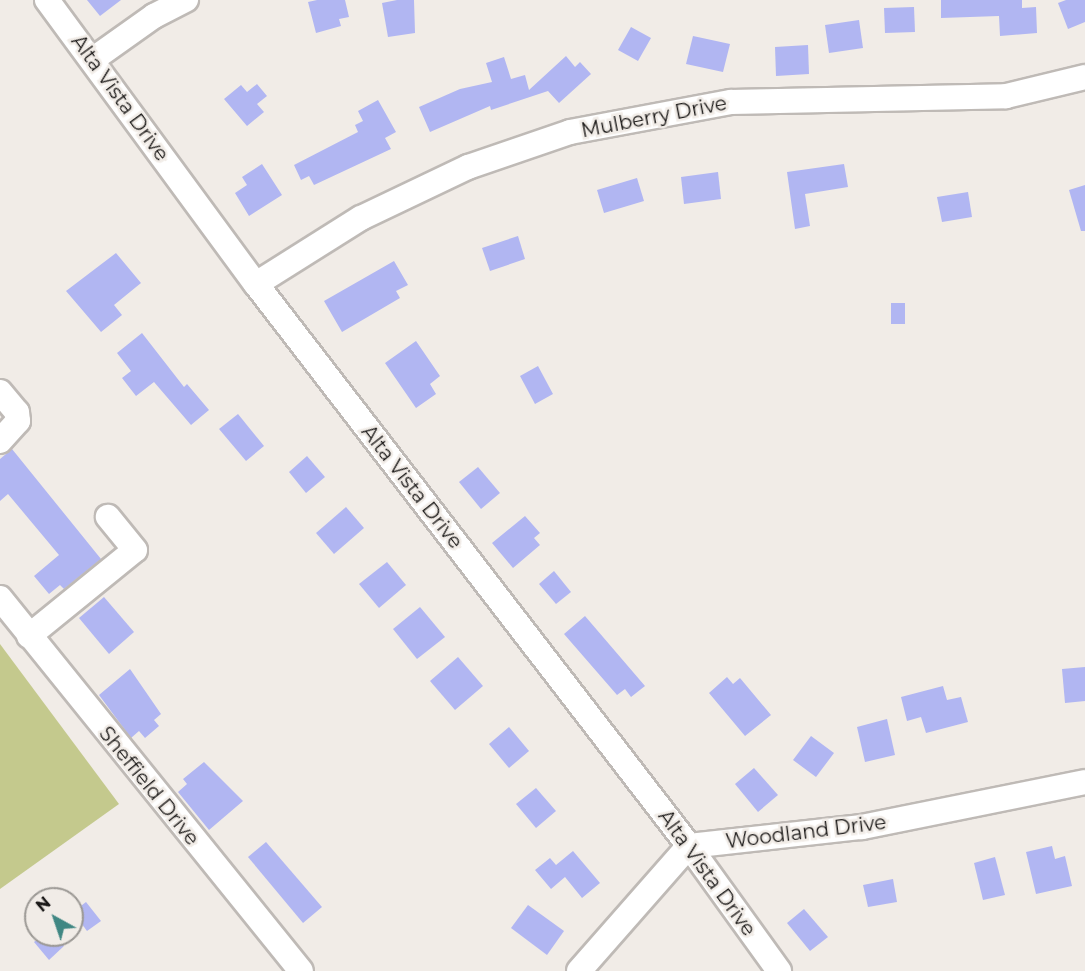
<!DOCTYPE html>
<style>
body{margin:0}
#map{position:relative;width:1085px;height:971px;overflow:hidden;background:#f1ece7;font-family:Montserrat,sans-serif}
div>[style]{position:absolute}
.green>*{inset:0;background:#c4c98d}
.building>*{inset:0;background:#b1b6f2}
.roads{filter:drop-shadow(2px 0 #bfbab6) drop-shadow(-2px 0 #bfbab6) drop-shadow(0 2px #bfbab6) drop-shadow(0 -2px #bfbab6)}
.minor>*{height:24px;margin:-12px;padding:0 12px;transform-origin:12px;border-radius:12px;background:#fff}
span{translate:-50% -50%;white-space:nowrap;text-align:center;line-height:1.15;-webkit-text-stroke:5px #f1ece7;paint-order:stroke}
.street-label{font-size:20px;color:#1b1918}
.north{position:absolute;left:24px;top:887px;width:60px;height:60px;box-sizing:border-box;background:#f1ece7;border:2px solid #9b9894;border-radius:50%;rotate:320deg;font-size:16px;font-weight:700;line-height:24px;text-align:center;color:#1b1918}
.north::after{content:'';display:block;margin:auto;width:21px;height:27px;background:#408783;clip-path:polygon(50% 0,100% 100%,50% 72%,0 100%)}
</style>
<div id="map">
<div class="green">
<div style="clip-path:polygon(0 644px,119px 804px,0 889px)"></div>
</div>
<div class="building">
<div style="clip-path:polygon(87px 0,121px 0,100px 16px)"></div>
<div style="clip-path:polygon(317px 0,345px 0,349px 17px,339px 19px,341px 26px,316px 33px,308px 2px)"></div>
<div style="clip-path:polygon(397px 0,414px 0,415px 33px,388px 37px,382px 3px)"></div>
<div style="clip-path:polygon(941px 0,1022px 0,1022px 8px,1036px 7px,1037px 33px,1000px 36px,999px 16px,941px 18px)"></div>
<div style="clip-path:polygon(1066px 0,1085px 0,1085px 22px,1068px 29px,1058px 3px)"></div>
<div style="clip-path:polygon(914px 7px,915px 32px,885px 33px,884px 8px)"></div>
<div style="clip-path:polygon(859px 20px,863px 48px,829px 53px,825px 25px)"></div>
<div style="clip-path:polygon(631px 27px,651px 38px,638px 61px,618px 50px)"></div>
<div style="clip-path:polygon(693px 36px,730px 44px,723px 72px,686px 64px)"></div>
<div style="clip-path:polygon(808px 45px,809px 74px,776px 76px,775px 47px)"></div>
<div style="clip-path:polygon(566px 56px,575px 67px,580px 62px,591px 74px,559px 103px,548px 91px,491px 110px,490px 106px,430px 132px,419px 107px,460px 89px,492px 82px,486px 63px,504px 57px,511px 79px,525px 75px,529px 90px)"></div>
<div style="clip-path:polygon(257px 84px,267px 96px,257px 104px,264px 112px,247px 126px,224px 99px,241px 85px,247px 92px)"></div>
<div style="clip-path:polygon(378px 100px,396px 132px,385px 138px,391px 149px,314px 185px,309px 176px,301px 180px,294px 165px,358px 132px,355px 125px,363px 121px,358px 111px)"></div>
<div style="clip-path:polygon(262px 164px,282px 195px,249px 216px,235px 193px,247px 185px,242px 177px)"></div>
<div style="clip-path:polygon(844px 164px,848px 187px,805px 194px,810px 226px,795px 229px,787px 172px)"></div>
<div style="clip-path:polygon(718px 172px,721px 199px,684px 204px,681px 177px)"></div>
<div style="clip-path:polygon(637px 178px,644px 201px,604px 213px,597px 190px)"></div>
<div style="clip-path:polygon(1085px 185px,1085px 231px,1081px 231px,1069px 190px)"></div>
<div style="clip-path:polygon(968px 192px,972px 217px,942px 222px,937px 197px)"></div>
<div style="clip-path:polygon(518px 236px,525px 259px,490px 271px,482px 248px)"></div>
<div style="clip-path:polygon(116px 253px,141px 283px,114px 305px,122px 315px,101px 332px,66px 291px)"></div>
<div style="clip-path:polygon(394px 261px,408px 285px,396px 291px,400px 298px,342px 332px,324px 301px)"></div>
<div style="clip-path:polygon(891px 303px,905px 303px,905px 324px,891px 324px)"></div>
<div style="clip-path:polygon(142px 333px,184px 387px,187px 384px,209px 410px,191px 425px,154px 382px,136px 396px,122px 378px,131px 371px,117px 353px)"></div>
<div style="clip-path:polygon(416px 341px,440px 376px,430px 384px,436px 394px,416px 408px,385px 363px)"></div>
<div style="clip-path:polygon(538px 366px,553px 394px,535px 404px,520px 376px)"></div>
<div style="clip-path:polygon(238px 414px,264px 446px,246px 461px,219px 429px)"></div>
<div style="clip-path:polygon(12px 449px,101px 559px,64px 589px,60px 585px,49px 594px,34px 576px,59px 555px,8px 494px,0 501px,0 459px)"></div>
<div style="clip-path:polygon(307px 456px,325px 477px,306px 493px,289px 472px)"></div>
<div style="clip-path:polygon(478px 467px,500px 493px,481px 509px,459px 482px)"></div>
<div style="clip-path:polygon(346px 507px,364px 528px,334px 554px,316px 533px)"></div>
<div style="clip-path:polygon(525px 516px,540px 533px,534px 538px,540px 545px,513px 568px,492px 543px)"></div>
<div style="clip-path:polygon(387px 562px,406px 585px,379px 608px,359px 584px)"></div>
<div style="clip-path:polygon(554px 571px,571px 592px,556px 604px,539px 584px)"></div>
<div style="clip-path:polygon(104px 597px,134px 632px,109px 654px,79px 618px)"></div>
<div style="clip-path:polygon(420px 607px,445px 637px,417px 659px,393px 629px)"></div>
<div style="clip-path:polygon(585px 616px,645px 686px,631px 697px,625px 689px,617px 695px,564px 634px)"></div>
<div style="clip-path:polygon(458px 657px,483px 686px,455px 710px,430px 681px)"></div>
<div style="clip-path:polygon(1085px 667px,1085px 701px,1065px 703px,1062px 669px)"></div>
<div style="clip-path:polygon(130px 669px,161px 714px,154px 720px,159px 726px,145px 738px,139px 731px,131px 738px,99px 695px)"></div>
<div style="clip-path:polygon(727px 677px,733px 684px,740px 678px,771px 715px,745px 736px,709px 693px)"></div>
<div style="clip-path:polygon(943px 686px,947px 700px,961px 697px,968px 722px,926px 733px,921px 717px,907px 721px,901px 697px)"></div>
<div style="clip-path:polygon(887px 719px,895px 755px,865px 762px,857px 727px)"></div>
<div style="clip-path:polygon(509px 727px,529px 751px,509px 768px,489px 744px)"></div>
<div style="clip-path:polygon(811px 736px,834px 753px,816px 777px,793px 760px)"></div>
<div style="clip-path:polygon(204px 762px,243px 801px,209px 830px,178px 792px,187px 784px,183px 779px)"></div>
<div style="clip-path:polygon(754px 768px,778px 795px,758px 812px,735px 784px)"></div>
<div style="clip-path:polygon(536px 788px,556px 811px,536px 828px,516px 804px)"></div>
<div style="clip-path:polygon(266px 842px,322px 907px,303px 923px,248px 857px)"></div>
<div style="clip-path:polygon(1052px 846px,1055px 859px,1065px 856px,1072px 886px,1036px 894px,1026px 852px)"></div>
<div style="clip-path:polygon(573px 851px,600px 883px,582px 898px,565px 877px,551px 889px,535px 870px,550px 858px,556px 865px)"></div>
<div style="clip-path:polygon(995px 857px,1005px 895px,983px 900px,974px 863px)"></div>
<div style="clip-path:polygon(893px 879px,897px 902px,868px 907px,863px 885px)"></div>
<div style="clip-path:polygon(86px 902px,101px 921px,87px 931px,73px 912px)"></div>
<div style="clip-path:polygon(528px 905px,564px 931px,547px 955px,511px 928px)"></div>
<div style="clip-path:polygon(804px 909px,828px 937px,810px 951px,787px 923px)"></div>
<div style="clip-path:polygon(43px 935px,55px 935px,64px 946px,49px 960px,34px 942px)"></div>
</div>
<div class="roads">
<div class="minor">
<div style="left:47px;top:0;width:353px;rotate:53.7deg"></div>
<div style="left:256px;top:284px;width:709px;rotate:52.39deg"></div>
<div style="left:689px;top:846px;width:154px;rotate:54.2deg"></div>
<div style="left:92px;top:60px;width:76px;rotate:-35.4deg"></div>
<div style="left:154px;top:16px;width:36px;rotate:-27deg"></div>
<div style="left:256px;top:284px;width:124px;rotate:-32.2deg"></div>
<div style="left:361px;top:218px;width:119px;rotate:-25.5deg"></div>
<div style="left:468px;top:167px;width:108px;rotate:-18.9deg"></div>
<div style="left:570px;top:132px;width:164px;rotate:-10.6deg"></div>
<div style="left:731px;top:102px;width:275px;rotate:-1.2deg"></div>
<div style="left:1006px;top:96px;width:81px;rotate:-13.5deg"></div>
<div style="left:0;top:392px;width:26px;rotate:50deg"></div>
<div style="left:17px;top:412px;width:9px;rotate:84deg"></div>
<div style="left:18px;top:421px;width:27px;rotate:132deg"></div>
<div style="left:0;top:598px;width:479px;rotate:51.1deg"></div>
<div style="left:29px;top:636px;width:136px;rotate:-39.1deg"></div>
<div style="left:135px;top:550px;width:43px;rotate:-129.3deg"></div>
<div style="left:579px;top:971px;width:167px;rotate:-48.7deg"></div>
<div style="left:689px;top:846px;width:174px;rotate:-6.3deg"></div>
<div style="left:862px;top:827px;width:227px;rotate:-11.4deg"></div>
</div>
</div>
<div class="street-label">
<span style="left:120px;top:98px;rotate:54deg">Alta Vista Drive</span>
<span style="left:654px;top:117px;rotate:-11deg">Mulberry Drive</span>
<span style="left:412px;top:487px;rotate:52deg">Alta Vista Drive</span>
<span style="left:149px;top:786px;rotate:51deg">Sheffield Drive</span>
<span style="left:806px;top:832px;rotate:-7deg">Woodland Drive</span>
<span style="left:707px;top:873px;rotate:54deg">Alta Vista Drive</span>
</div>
<div class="north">N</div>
</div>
